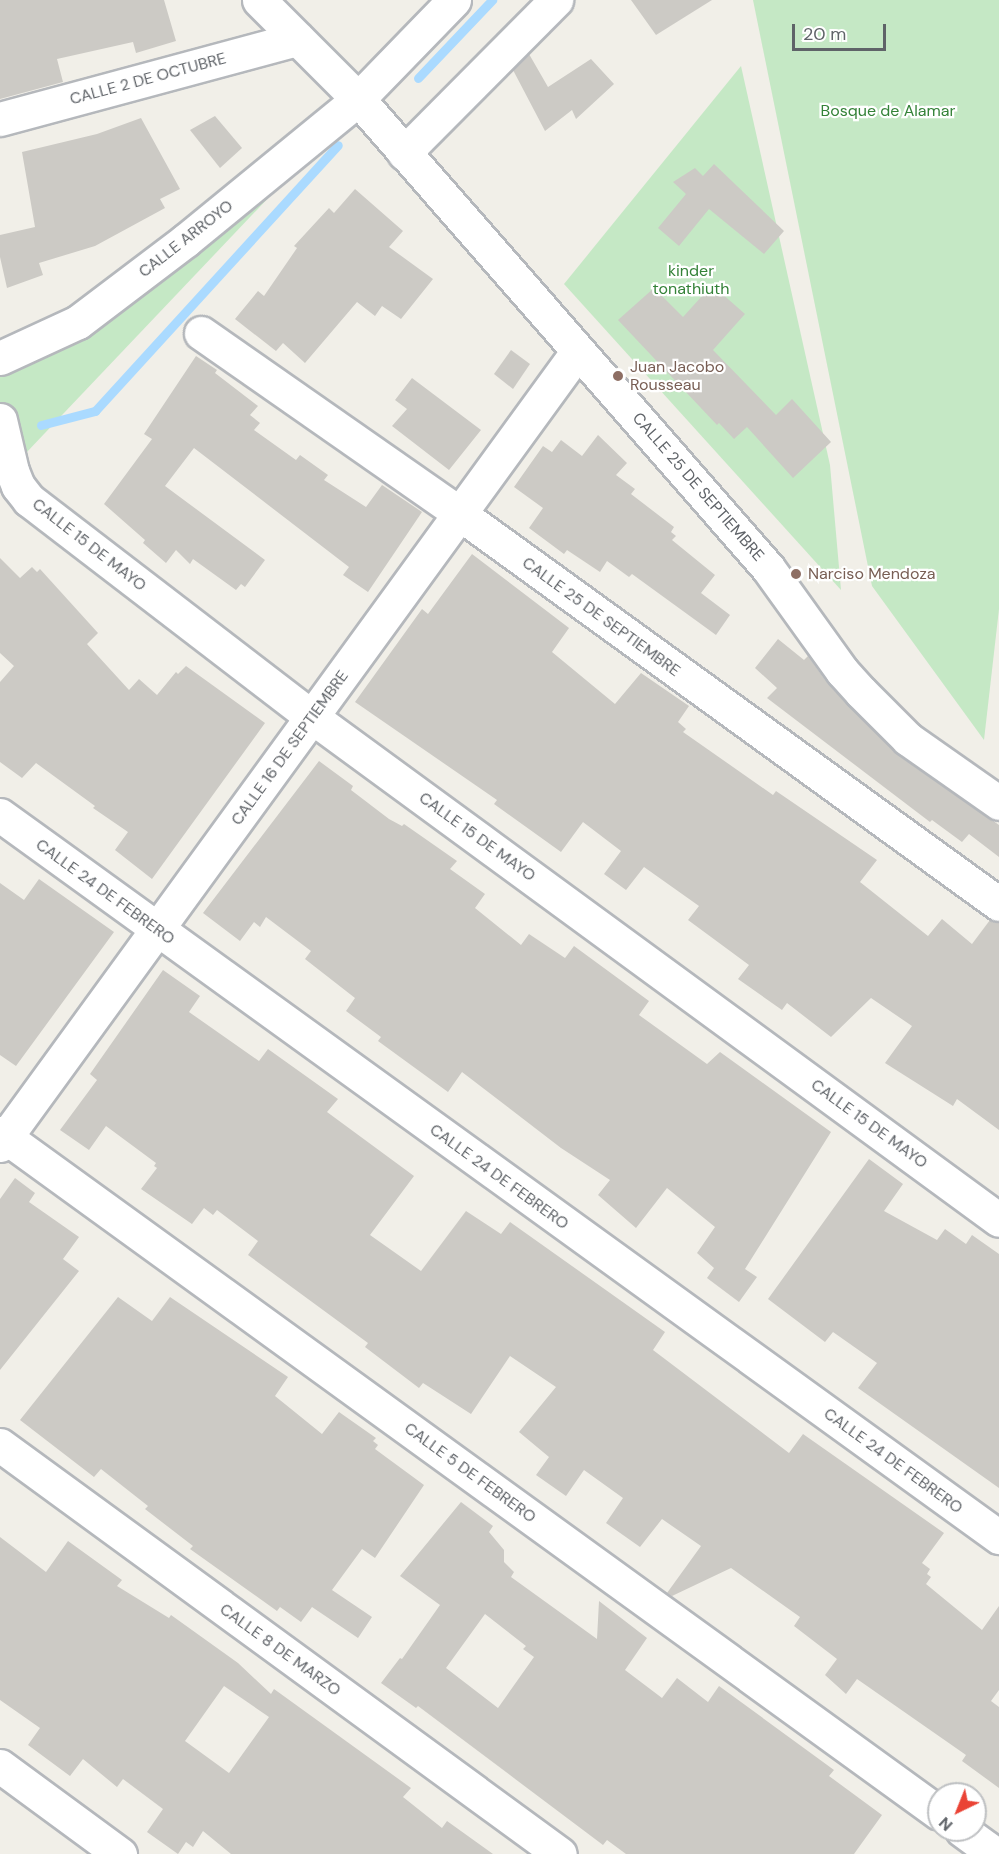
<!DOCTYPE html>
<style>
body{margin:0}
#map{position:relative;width:999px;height:1854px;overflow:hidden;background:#f1efe8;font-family:"DM Sans",sans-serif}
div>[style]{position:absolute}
.green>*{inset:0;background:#c5e8c5}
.stream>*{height:9px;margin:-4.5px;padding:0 4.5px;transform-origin:4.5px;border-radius:4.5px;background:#aadaff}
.building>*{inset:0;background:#cccac5}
.roads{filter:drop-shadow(2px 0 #b5b8bc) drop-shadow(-2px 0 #b5b8bc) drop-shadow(0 2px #b5b8bc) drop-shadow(0 -2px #b5b8bc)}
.street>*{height:33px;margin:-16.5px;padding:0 16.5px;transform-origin:16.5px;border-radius:16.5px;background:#fff}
.secondary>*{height:33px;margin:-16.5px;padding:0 16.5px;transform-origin:16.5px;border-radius:16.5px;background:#fff}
.dots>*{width:16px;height:16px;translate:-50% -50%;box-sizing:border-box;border:3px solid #fff;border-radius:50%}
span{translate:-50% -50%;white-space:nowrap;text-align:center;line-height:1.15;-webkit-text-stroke:4.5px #fff;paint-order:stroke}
.street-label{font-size:16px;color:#5f6368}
.park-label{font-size:16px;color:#348238}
.education-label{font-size:16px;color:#785e54}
.left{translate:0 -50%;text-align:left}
.north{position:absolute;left:927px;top:1782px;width:60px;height:60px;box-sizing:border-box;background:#fff;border:2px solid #bfc1c3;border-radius:50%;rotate:223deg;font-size:16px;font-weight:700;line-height:24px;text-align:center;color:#5f6368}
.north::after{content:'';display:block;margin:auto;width:21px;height:27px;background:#ea4335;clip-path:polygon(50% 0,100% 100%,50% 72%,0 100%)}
.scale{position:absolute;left:792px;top:24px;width:94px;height:27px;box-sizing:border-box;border:3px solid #5f6368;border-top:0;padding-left:8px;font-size:18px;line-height:21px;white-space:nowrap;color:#5f6368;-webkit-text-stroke:4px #fff;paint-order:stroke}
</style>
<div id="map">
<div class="green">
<div style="clip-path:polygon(753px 0,999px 0,999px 609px,984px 740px,872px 586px)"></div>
<div style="clip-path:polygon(741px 66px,830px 465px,841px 590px,564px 284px)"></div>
<div style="clip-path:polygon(346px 116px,7px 473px,0 449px,0 365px)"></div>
</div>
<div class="stream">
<div style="left:418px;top:78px;width:108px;rotate:-46.5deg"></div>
<div style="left:41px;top:425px;width:56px;rotate:-14.5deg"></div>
<div style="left:95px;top:411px;width:360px;rotate:-47.6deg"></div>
</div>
<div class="building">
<div style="clip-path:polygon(0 0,164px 0,176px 41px,136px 53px,133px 42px,57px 59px,63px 82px,0 99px)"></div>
<div style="clip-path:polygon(631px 0,712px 0,656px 35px)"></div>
<div style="clip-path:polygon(529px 54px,548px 87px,591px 59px,614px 84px,576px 119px,572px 110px,545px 131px,513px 70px)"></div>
<div style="clip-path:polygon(215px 116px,242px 148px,220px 168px,190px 130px)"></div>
<div style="clip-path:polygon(141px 118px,180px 189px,160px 199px,165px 208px,95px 246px,39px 263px,43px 275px,7px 288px,0 257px,0 235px,35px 227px,22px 152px,97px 134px)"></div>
<div style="clip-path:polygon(714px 164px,784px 231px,764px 254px,709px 209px,679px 246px,658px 228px,686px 194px,673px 182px,695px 168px,703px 176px)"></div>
<div style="clip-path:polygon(355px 189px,403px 231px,389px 247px,433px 279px,401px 319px,382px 306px,375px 316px,357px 302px,305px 363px,283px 343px,276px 351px,235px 319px,258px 291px,264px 296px,297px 248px,294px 246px,329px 208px,334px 213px)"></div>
<div style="clip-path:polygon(712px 285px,745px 314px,713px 350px,776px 415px,792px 399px,831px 442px,793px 478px,747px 427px,734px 439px,719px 423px,717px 425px,618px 320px,654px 288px,683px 317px)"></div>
<div style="clip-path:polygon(511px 350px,530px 364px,513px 389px,494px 374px)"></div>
<div style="clip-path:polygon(196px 356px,217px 370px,215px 373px,258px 406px,250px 415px,260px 423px,254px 430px,296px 460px,300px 455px,328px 475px,324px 480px,366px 507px,382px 485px,422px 512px,368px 592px,343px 575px,349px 567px,194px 448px,165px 486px,265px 560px,245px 587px,241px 584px,236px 590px,193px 559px,190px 564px,176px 550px,166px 563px,143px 543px,145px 540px,104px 504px,152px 439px,144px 434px)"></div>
<div style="clip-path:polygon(412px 378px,481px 430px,449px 470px,392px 426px,407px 409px,395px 400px)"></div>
<div style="clip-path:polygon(598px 435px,627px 463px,616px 475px,635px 489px,631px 494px,674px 527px,671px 532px,676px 536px,672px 540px,715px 575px,701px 593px,730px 615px,716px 635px,632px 574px,629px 577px,607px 561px,600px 572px,567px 550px,564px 554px,529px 528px,543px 508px,514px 487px,543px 446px,552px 452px,561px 440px,582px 456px)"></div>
<div style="clip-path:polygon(472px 554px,569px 628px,552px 652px,615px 704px,641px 673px,689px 706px,678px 722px,686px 729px,683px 732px,773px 795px,776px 791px,877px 860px,860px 882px,928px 936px,942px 919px,972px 944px,990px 920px,999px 922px,999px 1130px,957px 1099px,953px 1106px,885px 1063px,912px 1026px,871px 998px,831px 1037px,787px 1003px,782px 1010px,738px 979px,749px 965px,688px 920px,699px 906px,644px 867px,626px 890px,604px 874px,621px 851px,583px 822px,561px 852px,494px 804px,497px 800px,355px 702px,422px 609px,428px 614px)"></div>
<div style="clip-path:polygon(0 558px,20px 578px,32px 567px,37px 572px,40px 569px,98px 633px,87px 644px,129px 690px,139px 679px,157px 695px,176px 672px,178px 674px,186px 666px,265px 723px,152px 879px,115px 850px,128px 832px,93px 808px,95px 806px,36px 763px,22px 778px,0 762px,0 682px,14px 666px,0 653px)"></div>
<div style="clip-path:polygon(778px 639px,804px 660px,808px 656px,828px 684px,895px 752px,999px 825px,999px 857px,969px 834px,962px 842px,932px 820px,930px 822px,767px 698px,777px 688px,755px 668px)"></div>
<div style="clip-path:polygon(319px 761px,353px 786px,351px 790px,389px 819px,402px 826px,404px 824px,457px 861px,450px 869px,485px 894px,475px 908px,521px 945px,529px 934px,565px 958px,574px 946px,649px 1001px,639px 1015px,707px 1064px,720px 1052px,831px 1132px,745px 1269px,757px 1277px,739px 1302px,707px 1278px,714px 1268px,697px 1253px,715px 1227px,667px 1188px,636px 1228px,598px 1195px,610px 1180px,561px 1148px,462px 1072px,448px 1092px,378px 1041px,381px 1037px,346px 1011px,355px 998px,305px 959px,311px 951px,266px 917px,260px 927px,254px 922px,240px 941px,203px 913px)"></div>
<div style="clip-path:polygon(39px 879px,114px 932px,16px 1066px,0 1055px,0 883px,24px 900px)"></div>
<div style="clip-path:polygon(163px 970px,200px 996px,189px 1012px,259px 1061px,268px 1049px,338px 1099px,327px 1112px,414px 1176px,370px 1235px,421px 1271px,466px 1211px,501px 1234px,510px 1222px,665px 1332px,653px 1350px,789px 1453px,803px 1434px,944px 1533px,922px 1563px,930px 1569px,927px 1574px,931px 1577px,926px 1584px,982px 1630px,999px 1606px,999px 1690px,991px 1701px,999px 1707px,999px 1788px,962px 1761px,966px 1755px,857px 1679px,846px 1694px,825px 1675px,837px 1659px,794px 1626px,800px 1617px,731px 1568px,672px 1596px,667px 1593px,701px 1546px,662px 1519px,640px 1547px,606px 1523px,623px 1498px,584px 1470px,566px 1496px,536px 1475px,549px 1457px,519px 1432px,556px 1387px,510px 1356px,471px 1414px,423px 1383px,419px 1388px,365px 1347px,368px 1343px,248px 1255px,258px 1241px,217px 1210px,213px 1215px,204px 1208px,192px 1224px,141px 1189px,157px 1168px,154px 1166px,156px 1163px,106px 1126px,89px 1150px,60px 1130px,97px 1080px,90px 1074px)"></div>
<div style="clip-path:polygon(869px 1159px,903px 1184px,884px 1211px,937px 1240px,945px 1229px,966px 1244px,972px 1235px,999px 1254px,999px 1488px,858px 1388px,877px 1363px,833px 1332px,825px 1342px,768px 1299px)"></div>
<div style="clip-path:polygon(15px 1178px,35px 1193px,29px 1202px,79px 1237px,63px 1259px,79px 1271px,0 1370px,0 1199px)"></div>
<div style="clip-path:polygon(118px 1297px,152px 1321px,170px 1297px,288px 1377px,275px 1396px,322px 1434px,339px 1412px,376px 1438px,373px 1441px,378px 1445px,375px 1449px,424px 1485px,375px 1558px,362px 1549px,332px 1590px,372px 1617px,358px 1638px,312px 1607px,301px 1622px,280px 1607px,277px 1611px,190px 1549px,193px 1546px,145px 1509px,148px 1506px,101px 1469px,94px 1477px,20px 1420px)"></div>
<div style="clip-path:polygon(evenodd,461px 1502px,493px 1526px,489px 1532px,504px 1550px,504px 1562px,514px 1572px,511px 1577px,597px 1639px,599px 1601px,647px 1638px,625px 1670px,662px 1698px,677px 1678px,708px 1702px,719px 1686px,834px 1770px,829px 1776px,882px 1815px,854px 1854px,626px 1854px,607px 1840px,603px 1845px,418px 1706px,416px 1708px,381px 1683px,400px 1658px,402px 1659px,440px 1605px,400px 1576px,461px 1502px,485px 1614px,526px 1646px,523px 1649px,534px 1657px,498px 1708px,446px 1668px,485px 1614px)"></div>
<div style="clip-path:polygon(evenodd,0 1537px,46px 1572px,68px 1541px,122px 1580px,117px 1586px,169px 1618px,171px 1615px,238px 1663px,271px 1694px,274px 1689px,411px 1788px,403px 1797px,442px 1828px,447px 1821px,493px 1854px,231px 1854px,203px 1831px,193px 1847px,186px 1842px,178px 1854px,147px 1832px,163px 1809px,123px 1779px,117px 1787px,83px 1759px,70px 1776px,28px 1745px,40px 1728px,0 1700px,0 1537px,224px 1686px,269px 1717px,229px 1773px,185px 1741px,224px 1686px)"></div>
</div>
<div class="roads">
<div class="street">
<div style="left:0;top:119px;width:308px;rotate:-15.1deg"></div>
<div style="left:404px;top:153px;width:216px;rotate:-45.2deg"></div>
<div style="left:201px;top:333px;width:316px;rotate:34.9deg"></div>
<div style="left:460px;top:514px;width:665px;rotate:35.89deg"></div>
<div style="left:0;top:358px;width:86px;rotate:-24.8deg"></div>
<div style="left:78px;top:322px;width:136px;rotate:-37.2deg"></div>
<div style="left:186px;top:240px;width:222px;rotate:-39.3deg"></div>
<div style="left:358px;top:99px;width:138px;rotate:-45.9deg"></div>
<div style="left:0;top:420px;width:52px;rotate:76.8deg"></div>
<div style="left:12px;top:471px;width:16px;rotate:68deg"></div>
<div style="left:18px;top:486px;width:18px;rotate:52deg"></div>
<div style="left:29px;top:500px;width:357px;rotate:37.5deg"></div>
<div style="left:312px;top:717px;width:851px;rotate:36.21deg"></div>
<div style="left:0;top:815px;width:1233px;rotate:35.86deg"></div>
<div style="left:0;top:1133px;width:1159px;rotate:35.91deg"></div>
<div style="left:0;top:1145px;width:982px;rotate:-53.95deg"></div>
<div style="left:0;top:1445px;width:693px;rotate:36.14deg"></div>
<div style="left:0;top:1766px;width:149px;rotate:36.3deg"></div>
<div style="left:962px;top:1830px;width:41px;rotate:36deg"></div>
</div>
<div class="secondary">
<div style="left:259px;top:0;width:140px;rotate:45deg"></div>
<div style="left:358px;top:99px;width:623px;rotate:48.84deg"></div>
<div style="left:768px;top:568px;width:127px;rotate:54.3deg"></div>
<div style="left:842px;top:671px;width:28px;rotate:48deg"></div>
<div style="left:861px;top:692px;width:66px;rotate:45deg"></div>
<div style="left:908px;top:739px;width:111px;rotate:35.1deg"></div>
</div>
</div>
<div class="dots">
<div style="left:618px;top:376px;background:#8d6e63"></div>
<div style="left:796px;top:574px;background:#8d6e63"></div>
</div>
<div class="street-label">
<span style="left:148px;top:79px;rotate:-15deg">CALLE 2 DE OCTUBRE</span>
<span style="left:186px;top:239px;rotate:-38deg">CALLE ARROYO</span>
<span style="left:698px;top:487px;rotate:49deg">CALLE 25 DE SEPTIEMBRE</span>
<span style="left:89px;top:545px;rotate:38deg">CALLE 15 DE MAYO</span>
<span style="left:601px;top:617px;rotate:36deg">CALLE 25 DE SEPTIEMBRE</span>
<span style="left:290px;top:748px;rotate:-54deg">CALLE 16 DE SEPTIEMBRE</span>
<span style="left:477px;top:837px;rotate:36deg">CALLE 15 DE MAYO</span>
<span style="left:105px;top:892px;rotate:36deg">CALLE 24 DE FEBRERO</span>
<span style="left:869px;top:1124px;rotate:36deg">CALLE 15 DE MAYO</span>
<span style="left:499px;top:1177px;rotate:36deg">CALLE 24 DE FEBRERO</span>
<span style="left:893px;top:1461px;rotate:36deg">CALLE 24 DE FEBRERO</span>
<span style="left:470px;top:1473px;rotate:36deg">CALLE 5 DE FEBRERO</span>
<span style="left:280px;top:1650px;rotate:36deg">CALLE 8 DE MARZO</span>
</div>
<div class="park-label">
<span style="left:888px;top:111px">Bosque de Alamar</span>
<span style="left:691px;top:280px">kinder<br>tonathiuth</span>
</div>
<div class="education-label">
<span class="left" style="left:630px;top:376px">Juan Jacobo<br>Rousseau</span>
<span class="left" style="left:808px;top:574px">Narciso Mendoza</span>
</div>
<div class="north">N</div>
<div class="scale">20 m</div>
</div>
